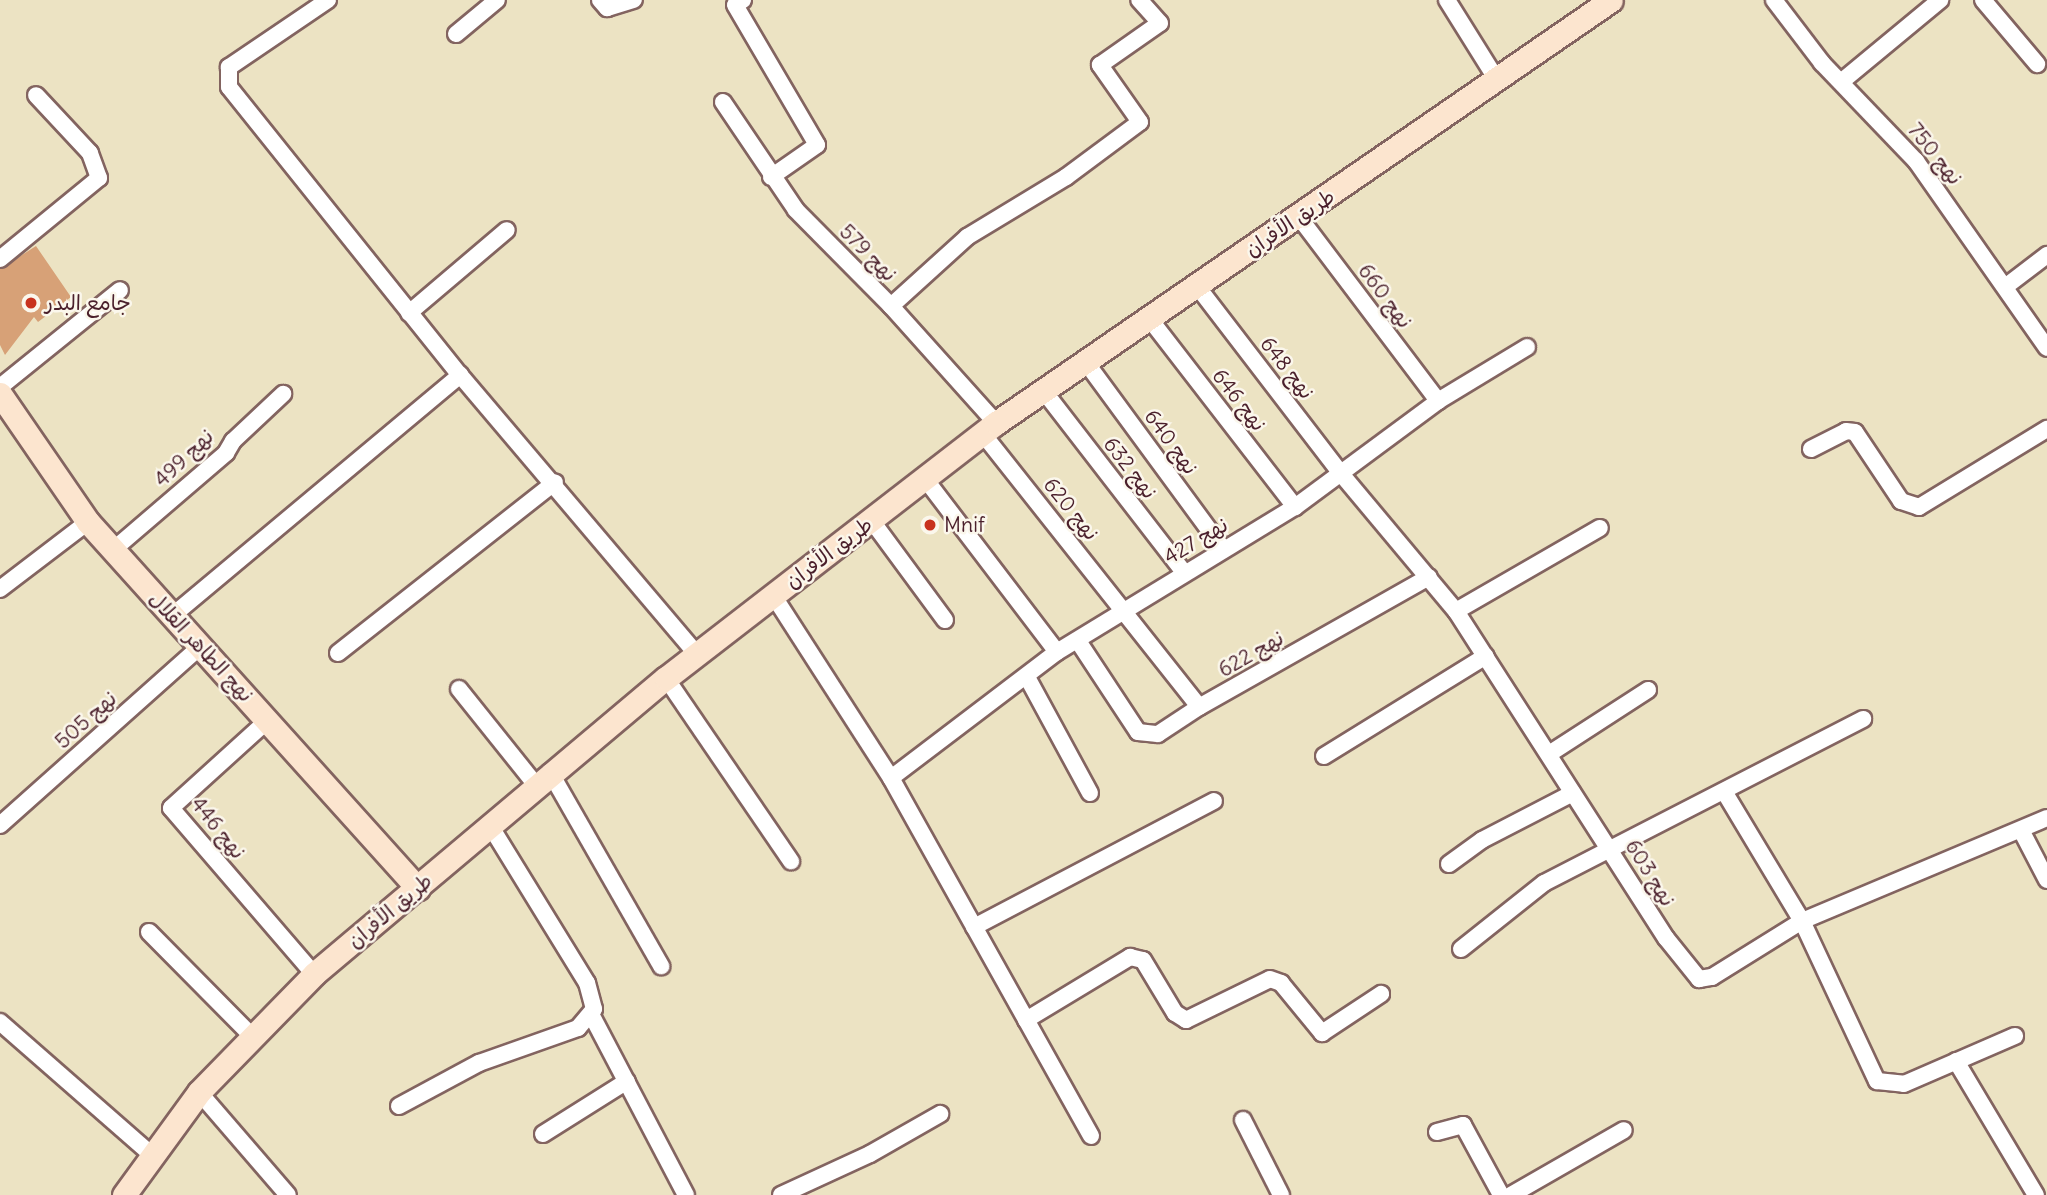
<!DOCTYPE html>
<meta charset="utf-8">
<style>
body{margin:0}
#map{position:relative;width:2047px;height:1195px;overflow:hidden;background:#ece3c3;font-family:Delius,"Playpen Sans Arabic",sans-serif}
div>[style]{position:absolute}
.building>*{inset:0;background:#d7a177}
.roads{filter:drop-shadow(2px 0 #836460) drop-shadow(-2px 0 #836460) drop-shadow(0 2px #836460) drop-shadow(0 -2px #836460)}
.street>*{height:16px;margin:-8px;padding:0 8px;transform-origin:8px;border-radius:8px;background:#fff}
.secondary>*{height:23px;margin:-11.5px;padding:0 11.5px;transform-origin:11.5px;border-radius:11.5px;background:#fce5cf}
.dots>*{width:19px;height:19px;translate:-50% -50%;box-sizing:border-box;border:4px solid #fbf7ec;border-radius:50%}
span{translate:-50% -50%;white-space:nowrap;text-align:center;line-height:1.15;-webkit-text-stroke:5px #fbf7ec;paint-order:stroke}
.street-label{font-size:21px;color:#4a1f2b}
.poi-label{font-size:21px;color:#4a1f2b}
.left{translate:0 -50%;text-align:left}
</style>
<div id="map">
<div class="building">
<div style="clip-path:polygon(36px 246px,71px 297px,38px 322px,34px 317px,5px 355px,0 345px,0 269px)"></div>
</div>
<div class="roads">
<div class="street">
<div style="left:328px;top:0;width:120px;rotate:145.9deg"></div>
<div style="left:229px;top:67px;width:20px;rotate:90deg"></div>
<div style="left:229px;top:87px;width:369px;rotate:51.3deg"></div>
<div style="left:460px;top:375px;width:366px;rotate:49.7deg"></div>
<div style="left:600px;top:0;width:11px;rotate:49deg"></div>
<div style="left:607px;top:8px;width:28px;rotate:-17deg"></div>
<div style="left:743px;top:0;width:9px;rotate:148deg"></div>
<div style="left:735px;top:5px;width:162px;rotate:59.6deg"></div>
<div style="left:817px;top:145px;width:56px;rotate:145.2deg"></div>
<div style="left:1447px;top:0;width:94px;rotate:58deg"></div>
<div style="left:1774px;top:0;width:79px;rotate:52.7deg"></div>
<div style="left:1822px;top:63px;width:136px;rotate:46.2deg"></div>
<div style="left:1916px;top:161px;width:228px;rotate:55deg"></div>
<div style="left:1983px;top:0;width:84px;rotate:49.8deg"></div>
<div style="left:456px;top:34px;width:53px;rotate:-39.7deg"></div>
<div style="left:1841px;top:82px;width:129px;rotate:-39.6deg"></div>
<div style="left:723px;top:102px;width:130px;rotate:55.9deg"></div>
<div style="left:796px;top:210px;width:135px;rotate:45.3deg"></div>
<div style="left:891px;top:306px;width:157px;rotate:48.1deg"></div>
<div style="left:1299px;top:217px;width:231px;rotate:52.9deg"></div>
<div style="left:0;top:259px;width:128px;rotate:-39.3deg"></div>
<div style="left:99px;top:178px;width:27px;rotate:-110deg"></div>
<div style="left:90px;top:153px;width:79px;rotate:-133deg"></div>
<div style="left:1197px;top:286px;width:240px;rotate:52.5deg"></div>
<div style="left:1343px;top:476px;width:176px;rotate:50.1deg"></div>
<div style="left:1456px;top:611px;width:389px;rotate:57.3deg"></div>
<div style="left:1666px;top:938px;width:53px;rotate:51.2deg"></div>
<div style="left:1699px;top:979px;width:13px;rotate:-9deg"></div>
<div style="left:1712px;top:977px;width:106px;rotate:-31.9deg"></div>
<div style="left:1802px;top:921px;width:266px;rotate:-22.8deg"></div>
<div style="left:2005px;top:287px;width:53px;rotate:-37.3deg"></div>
<div style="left:891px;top:306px;width:103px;rotate:-42.2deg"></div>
<div style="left:967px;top:237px;width:116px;rotate:-31.2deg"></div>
<div style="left:1066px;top:177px;width:92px;rotate:-36.6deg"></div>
<div style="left:1140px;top:122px;width:70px;rotate:-125.1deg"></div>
<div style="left:1100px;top:65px;width:73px;rotate:-35deg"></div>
<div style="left:1160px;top:23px;width:31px;rotate:-132deg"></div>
<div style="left:409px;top:313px;width:128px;rotate:-40.3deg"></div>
<div style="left:1149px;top:318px;width:239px;rotate:52.3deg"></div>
<div style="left:1085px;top:361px;width:233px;rotate:53.7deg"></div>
<div style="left:0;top:387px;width:154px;rotate:-38.9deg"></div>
<div style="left:1043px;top:390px;width:229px;rotate:52.3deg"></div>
<div style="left:983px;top:434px;width:348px;rotate:51.6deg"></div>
<div style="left:1199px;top:707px;width:264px;rotate:-29.5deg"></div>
<div style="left:1811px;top:449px;width:39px;rotate:-27deg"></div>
<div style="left:1846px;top:431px;width:9px;rotate:6deg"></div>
<div style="left:1855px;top:432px;width:83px;rotate:56.3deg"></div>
<div style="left:1901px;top:501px;width:19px;rotate:18deg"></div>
<div style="left:1919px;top:507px;width:150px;rotate:-31.4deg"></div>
<div style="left:926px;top:480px;width:216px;rotate:52.7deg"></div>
<div style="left:872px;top:521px;width:123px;rotate:53.6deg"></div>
<div style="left:113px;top:550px;width:149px;rotate:-40.6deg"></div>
<div style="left:226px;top:453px;width:14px;rotate:-60deg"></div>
<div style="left:233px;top:441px;width:69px;rotate:-43.2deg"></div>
<div style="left:0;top:589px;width:111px;rotate:-37.3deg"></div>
<div style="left:773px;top:595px;width:218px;rotate:57.2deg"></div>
<div style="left:891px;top:778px;width:410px;rotate:60.8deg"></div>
<div style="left:1456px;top:611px;width:166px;rotate:-30deg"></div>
<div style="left:172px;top:616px;width:376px;rotate:-39.9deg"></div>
<div style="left:1078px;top:641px;width:109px;rotate:56.6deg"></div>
<div style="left:1138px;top:732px;width:20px;rotate:6deg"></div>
<div style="left:1158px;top:734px;width:49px;rotate:-33.4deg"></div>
<div style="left:338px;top:653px;width:276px;rotate:-38.2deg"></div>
<div style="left:1027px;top:677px;width:132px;rotate:61.5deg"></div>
<div style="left:666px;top:678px;width:222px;rotate:55.7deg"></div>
<div style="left:459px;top:689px;width:123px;rotate:51.3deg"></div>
<div style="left:268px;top:720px;width:131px;rotate:137.8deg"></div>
<div style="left:171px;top:808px;width:219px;rotate:49.3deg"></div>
<div style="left:1549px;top:754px;width:118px;rotate:-32.9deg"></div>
<div style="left:1324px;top:756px;width:190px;rotate:-31.7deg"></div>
<div style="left:550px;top:772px;width:224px;rotate:60.2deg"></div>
<div style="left:891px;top:778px;width:208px;rotate:-37.2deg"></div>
<div style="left:1057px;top:652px;width:279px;rotate:-31.4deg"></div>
<div style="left:1295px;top:507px;width:178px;rotate:-36.5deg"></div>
<div style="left:1438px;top:401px;width:104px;rotate:-31.2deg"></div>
<div style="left:1725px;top:793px;width:149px;rotate:59deg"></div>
<div style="left:1802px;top:921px;width:177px;rotate:64.9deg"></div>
<div style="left:1877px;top:1081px;width:27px;rotate:6deg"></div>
<div style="left:1904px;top:1084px;width:121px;rotate:-23.4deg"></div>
<div style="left:0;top:825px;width:269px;rotate:-41.7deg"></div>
<div style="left:2022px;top:832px;width:54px;rotate:62.5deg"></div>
<div style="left:1449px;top:864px;width:41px;rotate:-36deg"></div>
<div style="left:1482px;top:840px;width:102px;rotate:-27.3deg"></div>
<div style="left:974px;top:927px;width:271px;rotate:-27.7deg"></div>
<div style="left:149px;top:932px;width:145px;rotate:45.3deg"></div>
<div style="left:1461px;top:949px;width:106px;rotate:-38.5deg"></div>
<div style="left:1544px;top:883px;width:359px;rotate:-27.2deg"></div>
<div style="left:592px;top:1016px;width:202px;rotate:62.3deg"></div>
<div style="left:1026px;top:1020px;width:122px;rotate:-31.2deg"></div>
<div style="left:1130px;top:957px;width:13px;rotate:13deg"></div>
<div style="left:1143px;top:960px;width:62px;rotate:58.9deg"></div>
<div style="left:1175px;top:1013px;width:13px;rotate:32deg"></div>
<div style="left:1186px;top:1020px;width:93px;rotate:-26deg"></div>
<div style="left:1270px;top:979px;width:12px;rotate:20deg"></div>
<div style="left:1281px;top:983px;width:65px;rotate:50.6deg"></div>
<div style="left:1322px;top:1033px;width:71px;rotate:-33.5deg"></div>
<div style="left:0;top:1022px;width:203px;rotate:41.2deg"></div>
<div style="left:1956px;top:1061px;width:156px;rotate:59.2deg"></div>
<div style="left:199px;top:1092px;width:136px;rotate:49.2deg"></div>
<div style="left:399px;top:1106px;width:91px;rotate:-28.3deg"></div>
<div style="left:479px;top:1063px;width:105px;rotate:-19.5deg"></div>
<div style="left:578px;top:1028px;width:25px;rotate:-50deg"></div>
<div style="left:594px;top:1009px;width:27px;rotate:-105deg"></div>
<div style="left:587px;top:983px;width:187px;rotate:-121.6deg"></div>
<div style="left:1243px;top:1120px;width:84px;rotate:63.1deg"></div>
<div style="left:1437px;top:1132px;width:27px;rotate:-15deg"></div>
<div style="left:1463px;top:1125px;width:80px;rotate:61.5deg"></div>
<div style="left:543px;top:1134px;width:99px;rotate:-32.2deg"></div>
<div style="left:781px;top:1195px;width:98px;rotate:-24.7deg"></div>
<div style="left:870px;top:1154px;width:81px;rotate:-29.7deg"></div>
<div style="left:1511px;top:1195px;width:130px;rotate:-29.9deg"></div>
</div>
<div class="secondary">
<div style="left:0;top:394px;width:155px;rotate:55.5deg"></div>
<div style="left:88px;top:522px;width:493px;rotate:48deg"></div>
<div style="left:124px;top:1195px;width:127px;rotate:-53.9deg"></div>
<div style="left:199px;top:1092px;width:165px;rotate:-45.7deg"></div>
<div style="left:314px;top:974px;width:460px;rotate:-40.1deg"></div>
<div style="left:666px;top:678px;width:417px;rotate:-37.7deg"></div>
<div style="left:996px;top:423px;width:746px;rotate:-34.52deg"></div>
</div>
</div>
<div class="dots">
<div style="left:31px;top:303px;background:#c8321e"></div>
<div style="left:930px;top:525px;background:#c8321e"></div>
</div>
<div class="street-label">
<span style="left:1935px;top:154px;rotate:51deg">نهج 750</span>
<span style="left:1290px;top:223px;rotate:-34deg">طريق الأفران</span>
<span style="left:868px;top:253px;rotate:45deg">نهج 579</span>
<span style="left:1385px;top:296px;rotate:53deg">نهج 660</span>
<span style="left:1287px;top:368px;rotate:52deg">نهج 648</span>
<span style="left:1239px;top:400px;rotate:52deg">نهج 646</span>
<span style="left:1171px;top:442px;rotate:54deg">نهج 640</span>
<span style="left:184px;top:458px;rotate:-44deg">نهج 499</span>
<span style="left:1130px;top:468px;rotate:52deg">نهج 632</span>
<span style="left:1071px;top:509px;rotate:51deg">نهج 620</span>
<span style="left:1196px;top:541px;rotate:-31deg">نهج 427</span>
<span style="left:829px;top:553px;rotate:-37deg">طريق الأفران</span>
<span style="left:201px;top:647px;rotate:47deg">نهج الطاهر القلال</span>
<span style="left:1251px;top:654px;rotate:-30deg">نهج 622</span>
<span style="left:86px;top:720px;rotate:-42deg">نهج 505</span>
<span style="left:218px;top:828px;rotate:51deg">نهج 446</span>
<span style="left:1650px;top:873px;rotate:58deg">نهج 603</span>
<span style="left:390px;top:911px;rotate:-40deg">طريق الأفران</span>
</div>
<div class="poi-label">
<span class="left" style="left:45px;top:303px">جامع البدر</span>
<span class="left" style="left:944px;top:525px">Mnif</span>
</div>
</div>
